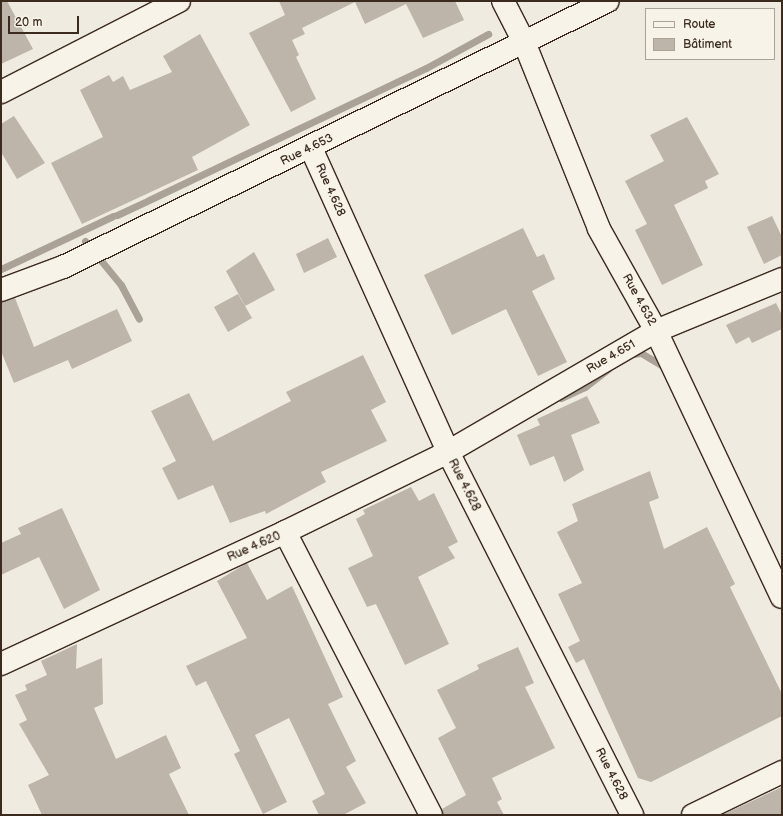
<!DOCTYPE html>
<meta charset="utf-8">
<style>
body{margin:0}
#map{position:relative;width:783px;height:816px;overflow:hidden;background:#efebe0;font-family:"Balsamiq Sans",sans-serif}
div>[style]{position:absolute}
.stream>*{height:7px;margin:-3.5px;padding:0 3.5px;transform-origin:3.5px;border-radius:3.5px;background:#aaa296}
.building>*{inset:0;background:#bdb5aa}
.roads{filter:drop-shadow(1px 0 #3b2a1e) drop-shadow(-1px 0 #3b2a1e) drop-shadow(0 1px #3b2a1e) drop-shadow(0 -1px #3b2a1e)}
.street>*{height:22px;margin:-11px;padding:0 11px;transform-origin:11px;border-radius:11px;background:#f7f3e8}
span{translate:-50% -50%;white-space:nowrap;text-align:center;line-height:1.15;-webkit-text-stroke:3px #f7f3e8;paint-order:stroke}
.street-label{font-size:12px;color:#3b2a1e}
.frame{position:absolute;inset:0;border:2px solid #3b2a1e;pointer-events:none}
.legend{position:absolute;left:645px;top:8px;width:130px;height:52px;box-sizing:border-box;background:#f7f3e8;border:1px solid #aca397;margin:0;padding:5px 7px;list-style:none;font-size:12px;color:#3b2a1e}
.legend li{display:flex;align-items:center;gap:8px;height:20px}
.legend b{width:20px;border:1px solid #aca397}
.scale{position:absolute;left:8px;top:16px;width:71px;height:18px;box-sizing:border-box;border:2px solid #3b2a1e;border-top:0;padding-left:5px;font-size:12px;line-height:14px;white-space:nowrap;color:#3b2a1e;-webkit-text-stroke:3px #f7f3e8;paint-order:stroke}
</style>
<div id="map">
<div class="stream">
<div style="left:149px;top:200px;width:307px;rotate:-25.5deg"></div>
<div style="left:426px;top:68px;width:71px;rotate:-28.7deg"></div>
<div style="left:117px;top:215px;width:33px;rotate:-25deg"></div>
<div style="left:85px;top:241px;width:57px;rotate:50.7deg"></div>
<div style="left:121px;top:285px;width:38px;rotate:62deg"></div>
<div style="left:1px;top:269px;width:124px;rotate:-25.3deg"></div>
<div style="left:632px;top:354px;width:9px;rotate:-6deg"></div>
<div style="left:641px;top:353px;width:23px;rotate:31deg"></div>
<div style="left:661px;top:365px;width:7px;rotate:-27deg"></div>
<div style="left:561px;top:398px;width:26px;rotate:-25deg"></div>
<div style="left:585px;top:387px;width:29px;rotate:-38deg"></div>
</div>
<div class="building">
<div style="clip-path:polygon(1px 1px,7px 1px,33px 49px,1px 64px)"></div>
<div style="clip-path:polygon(279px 1px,455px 1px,464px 20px,423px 38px,406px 4px,365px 24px,355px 2px,302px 28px,305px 34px,292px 40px,299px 55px,296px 57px,316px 99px,291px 112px,249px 33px,285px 15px)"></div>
<div style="clip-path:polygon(200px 34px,250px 125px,192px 157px,198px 170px,82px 224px,51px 163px,103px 137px,80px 90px,109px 75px,113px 82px,123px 76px,130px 90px,172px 72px,163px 56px)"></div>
<div style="clip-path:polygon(14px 116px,45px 163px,17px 179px,1px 152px,1px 124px)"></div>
<div style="clip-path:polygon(687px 117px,719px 174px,705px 181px,708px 188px,674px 205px,703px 265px,662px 285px,635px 230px,647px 224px,625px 181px,664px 161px,650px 135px)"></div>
<div style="clip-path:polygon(772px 216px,782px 237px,782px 255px,764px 264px,747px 227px)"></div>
<div style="clip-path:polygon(523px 228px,537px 257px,544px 254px,555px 279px,532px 291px,567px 362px,538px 376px,506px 309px,452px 335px,424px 275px)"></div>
<div style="clip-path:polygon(328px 238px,337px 257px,304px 273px,296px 254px)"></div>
<div style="clip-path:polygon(254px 252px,275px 290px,245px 306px,226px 271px)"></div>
<div style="clip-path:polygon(238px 294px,252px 318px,228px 332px,214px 307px)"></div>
<div style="clip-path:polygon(15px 298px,34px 347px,117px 309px,132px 341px,72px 369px,68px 360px,14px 383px,1px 351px,1px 302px)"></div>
<div style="clip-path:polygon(776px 303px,782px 315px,782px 329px,752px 343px,749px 337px,736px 344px,726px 325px)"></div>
<div style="clip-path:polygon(363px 355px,386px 402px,371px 410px,387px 441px,321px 472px,326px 482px,266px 514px,265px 511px,230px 523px,213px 485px,178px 500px,162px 468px,176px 461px,151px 411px,189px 393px,213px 441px,291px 401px,286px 392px)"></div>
<div style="clip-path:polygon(587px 396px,600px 423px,571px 435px,584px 470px,564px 482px,554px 456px,530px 466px,517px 435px,540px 425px,537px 419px)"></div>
<div style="clip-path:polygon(650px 471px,659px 498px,649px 502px,664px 549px,707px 527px,735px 584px,730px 587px,782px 694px,782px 716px,651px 782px,638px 778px,584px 659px,576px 663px,568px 647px,580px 641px,558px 594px,582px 583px,557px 532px,578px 521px,572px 504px)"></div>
<div style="clip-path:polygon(411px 487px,419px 501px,434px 493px,458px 542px,448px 547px,455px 558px,418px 577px,449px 644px,405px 665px,376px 604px,367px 607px,348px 568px,373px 556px,356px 519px,365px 514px,363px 510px)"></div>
<div style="clip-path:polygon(62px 508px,100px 590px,64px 609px,39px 557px,1px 575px,1px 543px,21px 534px,18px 528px)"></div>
<div style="clip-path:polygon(247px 563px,267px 600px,292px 586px,343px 697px,328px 704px,356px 761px,346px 767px,366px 803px,343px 815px,319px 815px,312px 801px,325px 794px,289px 718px,255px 735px,287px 802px,263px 814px,234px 754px,240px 751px,206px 681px,196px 686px,186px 666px,247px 638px,217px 581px)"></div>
<div style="clip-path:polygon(77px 644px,76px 669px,102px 658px,103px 704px,94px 708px,116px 759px,166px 735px,181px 768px,169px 774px,189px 815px,42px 815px,28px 785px,49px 775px,19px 724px,27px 720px,15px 695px,27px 690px,25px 685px,47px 675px,41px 661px)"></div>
<div style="clip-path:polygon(518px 647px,534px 683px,525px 687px,555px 748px,492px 778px,502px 799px,497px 802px,504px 815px,443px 815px,442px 809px,466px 795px,438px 738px,456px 728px,437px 690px,479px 669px,477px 665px)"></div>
<div style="clip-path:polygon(782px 787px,782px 815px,722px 815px)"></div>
</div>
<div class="roads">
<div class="street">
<div style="left:503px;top:1px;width:46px;rotate:62.9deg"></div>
<div style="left:524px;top:42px;width:201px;rotate:68.1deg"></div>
<div style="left:599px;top:229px;width:117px;rotate:60.8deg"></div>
<div style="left:656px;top:331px;width:294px;rotate:64.7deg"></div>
<div style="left:1px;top:92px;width:200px;rotate:-27.1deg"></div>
<div style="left:311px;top:148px;width:333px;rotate:65.7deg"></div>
<div style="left:448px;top:452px;width:407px;rotate:63.1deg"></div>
<div style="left:1px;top:290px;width:66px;rotate:-20.4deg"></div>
<div style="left:63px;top:267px;width:606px;rotate:-26.02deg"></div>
<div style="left:285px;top:532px;width:182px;rotate:-26.1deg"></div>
<div style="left:448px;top:452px;width:241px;rotate:-30.2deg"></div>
<div style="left:656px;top:331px;width:136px;rotate:-22.4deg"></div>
<div style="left:1px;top:664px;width:313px;rotate:-24.9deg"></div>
<div style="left:285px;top:532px;width:318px;rotate:62.7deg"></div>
<div style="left:693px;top:815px;width:99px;rotate:-25.8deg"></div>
</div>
</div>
<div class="street-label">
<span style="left:307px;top:150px;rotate:-26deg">Rue 4.653</span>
<span style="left:330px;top:190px;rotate:66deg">Rue 4.628</span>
<span style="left:639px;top:300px;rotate:61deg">Rue 4.632</span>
<span style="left:611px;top:357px;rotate:-30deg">Rue 4.651</span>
<span style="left:464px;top:485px;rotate:63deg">Rue 4.628</span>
<span style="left:254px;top:547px;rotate:-24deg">Rue 4.620</span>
<span style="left:611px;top:774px;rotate:63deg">Rue 4.628</span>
</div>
<div class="frame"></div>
<ul class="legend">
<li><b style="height:5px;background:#f7f3e8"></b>Route</li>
<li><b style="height:11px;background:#bdb5aa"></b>Bâtiment</li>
</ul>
<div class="scale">20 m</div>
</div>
